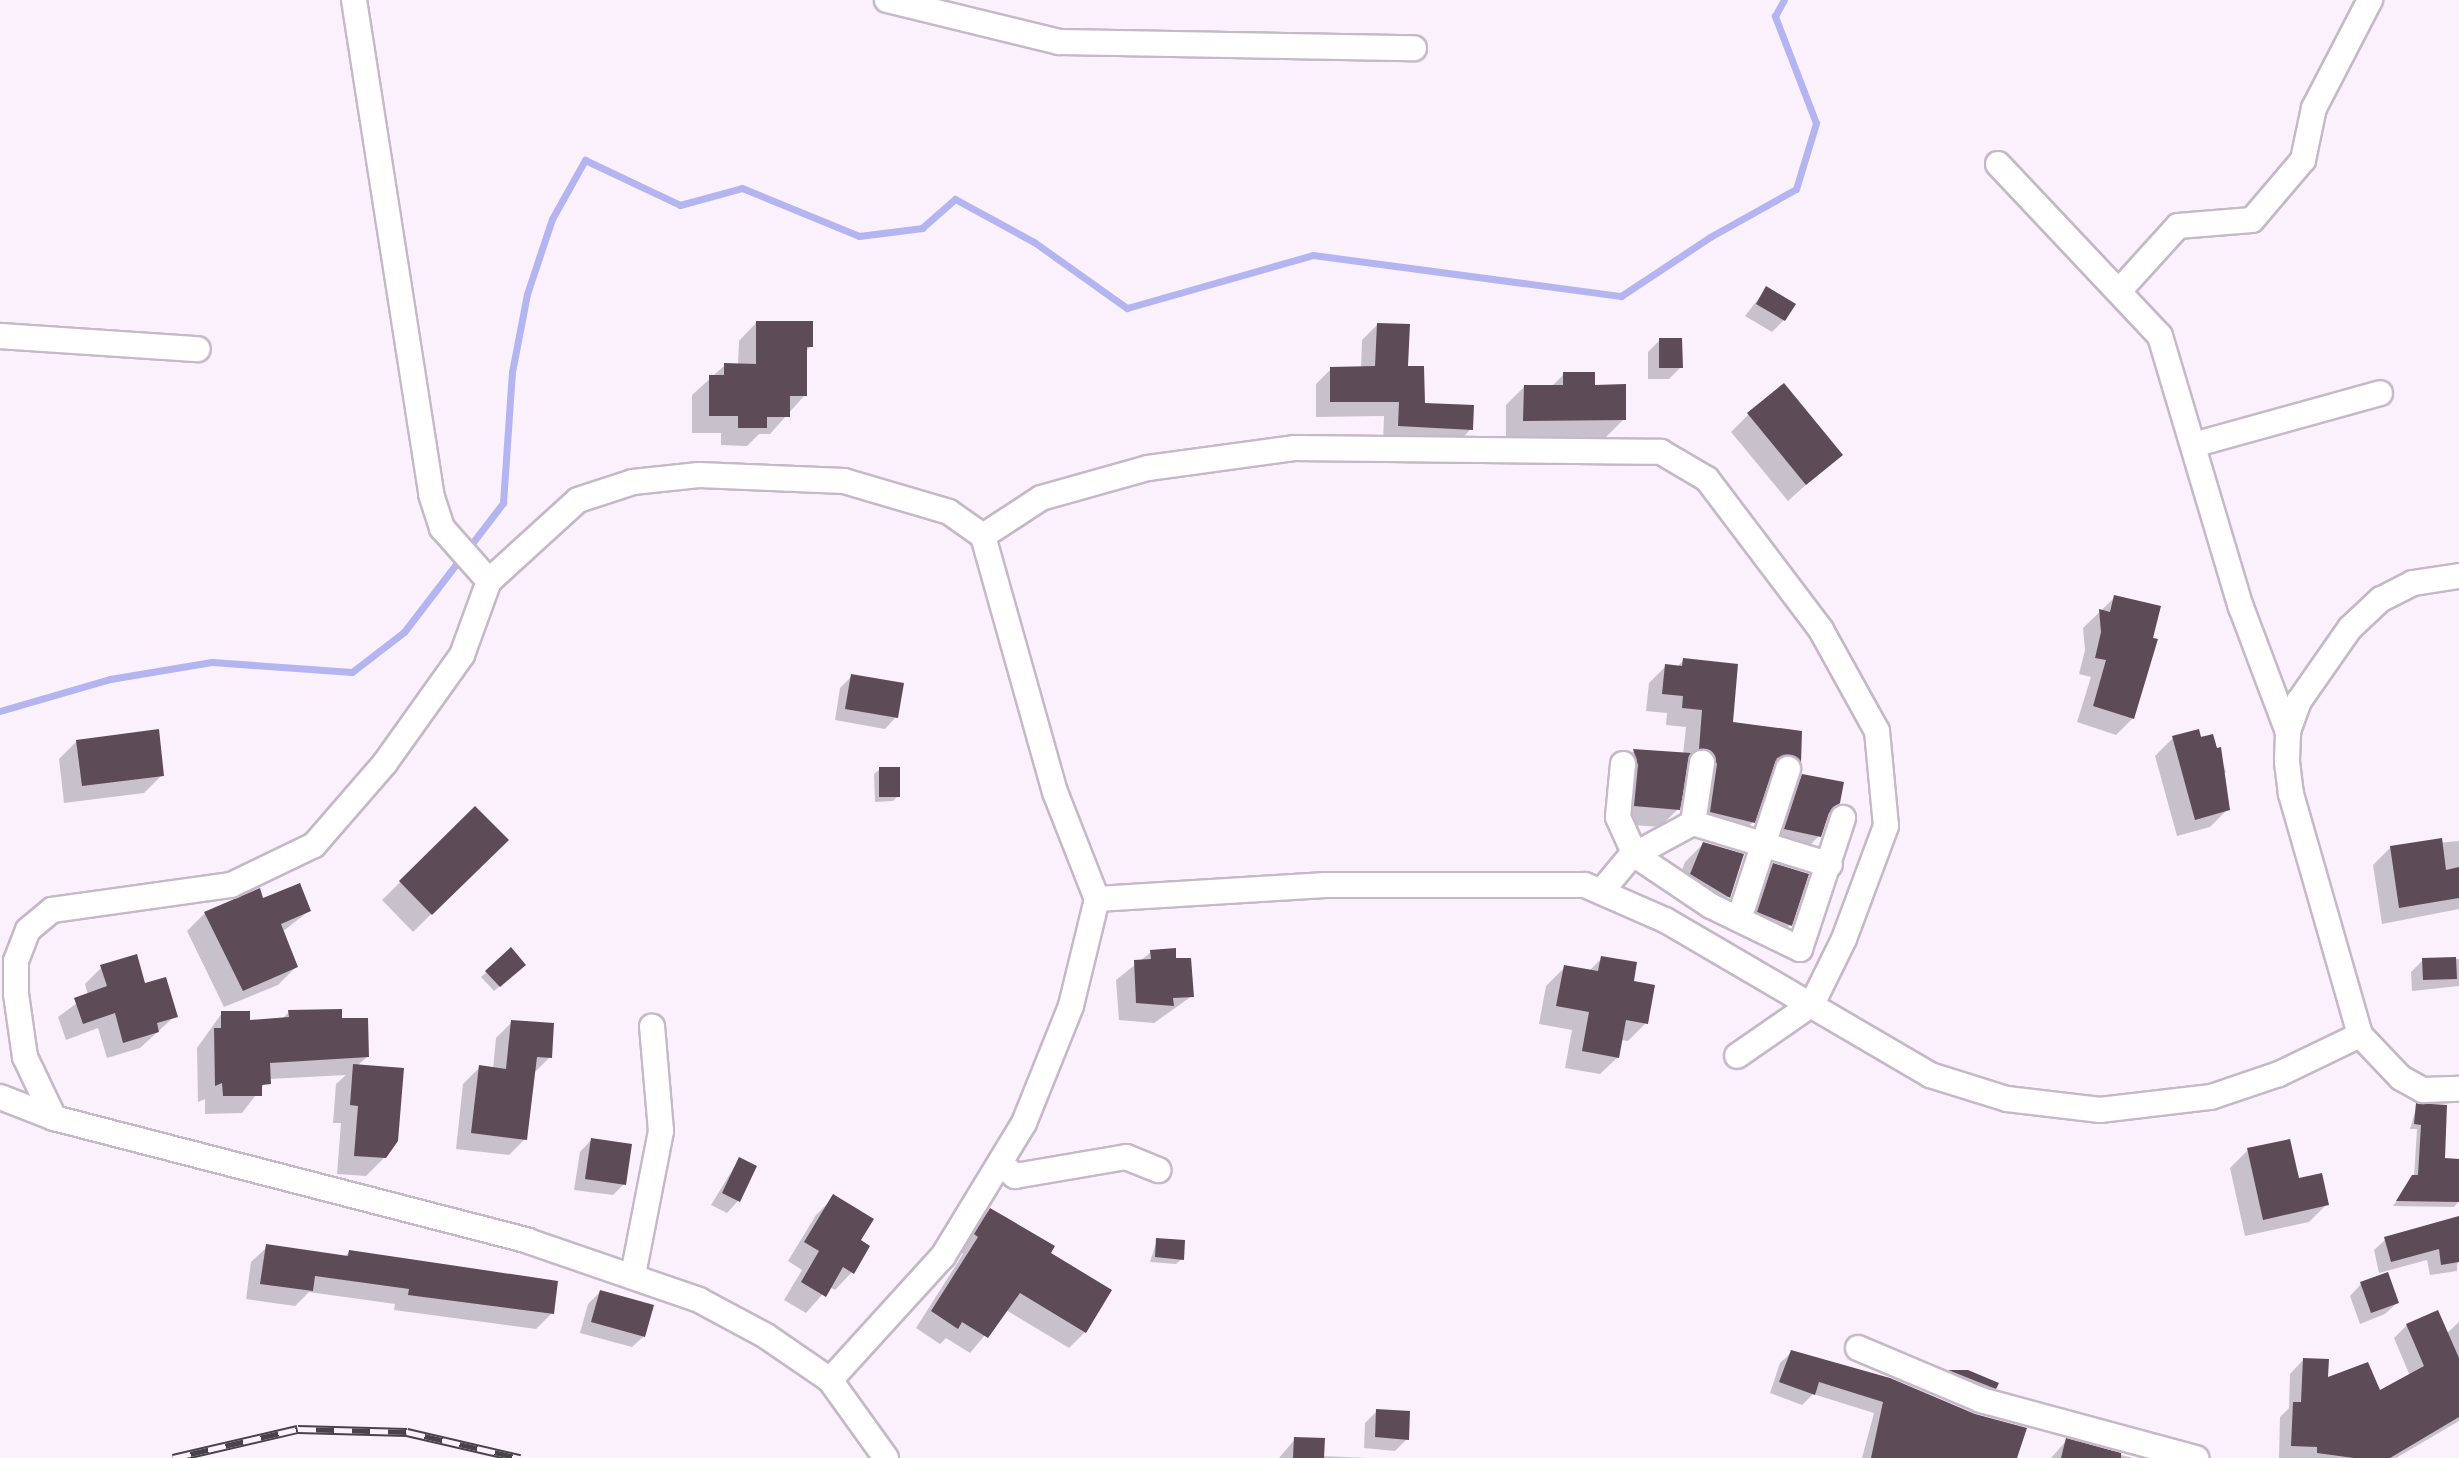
<!DOCTYPE html>
<style>
body{margin:0}
#map{position:relative;width:2459px;height:1458px;overflow:hidden;background:#fbf1fd;font-family:Jost,sans-serif}
div>[style]{position:absolute}
.shadow>*{inset:0;background:#0003}
.stream>*{height:7px;margin:-3.5px;padding:0 3.5px;transform-origin:3.5px;border-radius:3.5px;background:#b4b5f0}
.building>*{inset:0;background:#5d4c58}
.roads{filter:drop-shadow(2px 0 #c6b7c9) drop-shadow(-2px 0 #c6b7c9) drop-shadow(0 2px #c6b7c9) drop-shadow(0 -2px #c6b7c9)}
.minor>*{height:24px;margin:-12px;padding:0 12px;transform-origin:12px;border-radius:12px;background:#fff}
.rail>*{height:9px;margin-top:-4.5px;transform-origin:0;background:repeating-linear-gradient(90deg,#fbf1fd 0 18px,#49424a 0 36px);box-sizing:border-box;border-block:2px solid #49424a}
span{translate:-50% -50%;white-space:nowrap;text-align:center;line-height:1.15;-webkit-text-stroke:8px #fbf1fd;paint-order:stroke}
</style>
<div id="map">
<div class="shadow">
<div style="clip-path:polygon(1766px 289px,1784px 320px,1772px 332px,1745px 316px)"></div>
<div style="clip-path:polygon(756px 323px,811px 346px,805px 352px,805px 395px,770px 434px,759px 434px,747px 446px,721px 445px,721px 433px,692px 433px,692px 395px,725px 365px,738px 365px,739px 341px)"></div>
<div style="clip-path:polygon(1377px 325px,1423px 405px,1471px 429px,1456px 444px,1383px 441px,1384px 416px,1316px 417px,1316px 384px,1331px 369px,1361px 369px,1362px 340px)"></div>
<div style="clip-path:polygon(1660px 340px,1681px 367px,1669px 379px,1648px 379px,1648px 352px)"></div>
<div style="clip-path:polygon(1564px 374px,1593px 387px,1624px 419px,1606px 437px,1506px 438px,1506px 405px,1524px 387px,1551px 387px)"></div>
<div style="clip-path:polygon(1749px 414px,1840px 454px,1788px 501px,1731px 432px)"></div>
<div style="clip-path:polygon(2115px 597px,2133px 718px,2116px 735px,2077px 722px,2091px 677px,2079px 674px,2085px 650px,2083px 628px)"></div>
<div style="clip-path:polygon(1684px 660px,1730px 724px,1800px 732px,1799px 762px,1783px 778px,1771px 772px,1753px 822px,1736px 839px,1697px 829px,1700px 775px,1686px 768px,1678px 809px,1660px 827px,1617px 824px,1616px 768px,1634px 751px,1683px 755px,1686px 727px,1666px 725px,1667px 713px,1646px 711px,1649px 683px,1666px 666px,1677px 667px)"></div>
<div style="clip-path:polygon(852px 676px,896px 717px,885px 729px,835px 720px,840px 688px)"></div>
<div style="clip-path:polygon(2212px 736px,2226px 772px,2219px 778px,2228px 809px,2210px 827px,2177px 836px,2155px 756px,2173px 738px)"></div>
<div style="clip-path:polygon(77px 741px,162px 775px,144px 793px,64px 803px,59px 759px)"></div>
<div style="clip-path:polygon(880px 769px,898px 796px,893px 801px,875px 802px,874px 774px)"></div>
<div style="clip-path:polygon(1803px 776px,1826px 814px,1819px 836px,1801px 854px,1768px 847px,1785px 794px)"></div>
<div style="clip-path:polygon(475px 809px,506px 840px,413px 932px,382px 900px)"></div>
<div style="clip-path:polygon(2459px 841px,2459px 909px,2382px 924px,2373px 865px,2391px 847px)"></div>
<div style="clip-path:polygon(1703px 844px,1742px 856px,1728px 897px,1710px 915px,1674px 892px,1685px 862px)"></div>
<div style="clip-path:polygon(1774px 865px,1790px 925px,1772px 942px,1740px 930px,1756px 883px)"></div>
<div style="clip-path:polygon(262px 900px,309px 911px,282px 932px,296px 967px,278px 985px,224px 1007px,187px 931px,205px 913px)"></div>
<div style="clip-path:polygon(511px 950px,518px 970px,494px 991px,481px 977px)"></div>
<div style="clip-path:polygon(1151px 952px,1174px 960px,1192px 996px,1154px 1023px,1119px 1020px,1116px 980px)"></div>
<div style="clip-path:polygon(1602px 958px,1632px 982px,1646px 1023px,1628px 1041px,1621px 1040px,1618px 1057px,1600px 1074px,1565px 1068px,1572px 1030px,1539px 1024px,1546px 986px,1564px 968px,1588px 972px)"></div>
<div style="clip-path:polygon(2459px 959px,2459px 986px,2412px 991px,2411px 972px,2423px 960px)"></div>
<div style="clip-path:polygon(102px 967px,144px 986px,175px 1016px,140px 1048px,107px 1058px,98px 1028px,66px 1040px,58px 1017px,88px 995px,85px 984px)"></div>
<div style="clip-path:polygon(289px 1012px,341px 1020px,367px 1057px,357px 1066px,385px 1157px,366px 1176px,337px 1174px,341px 1123px,333px 1123px,336px 1084px,346px 1075px,268px 1079px,242px 1113px,205px 1114px,205px 1099px,198px 1102px,197px 1048px,222px 1013px,248px 1022px,281px 1020px)"></div>
<div style="clip-path:polygon(512px 1022px,550px 1057px,532px 1075px,525px 1139px,509px 1155px,456px 1149px,463px 1084px,480px 1067px,493px 1069px,496px 1038px)"></div>
<div style="clip-path:polygon(2417px 1105px,2443px 1160px,2459px 1161px,2459px 1201px,2454px 1207px,2393px 1206px,2414px 1177px,2417px 1129px,2410px 1129px)"></div>
<div style="clip-path:polygon(591px 1140px,624px 1184px,613px 1195px,574px 1190px,580px 1152px)"></div>
<div style="clip-path:polygon(2248px 1150px,2297px 1180px,2327px 1204px,2309px 1222px,2245px 1236px,2230px 1168px)"></div>
<div style="clip-path:polygon(739px 1159px,738px 1201px,727px 1213px,711px 1205px)"></div>
<div style="clip-path:polygon(834px 1197px,858px 1241px,852px 1272px,835px 1290px,829px 1287px,806px 1313px,784px 1300px,802px 1270px,788px 1261px,816px 1215px)"></div>
<div style="clip-path:polygon(990px 1210px,1048px 1253px,1085px 1332px,1069px 1348px,1006px 1310px,970px 1353px,946px 1338px,940px 1344px,916px 1328px,963px 1254px,959px 1251px,974px 1226px)"></div>
<div style="clip-path:polygon(2459px 1219px,2457px 1271px,2430px 1275px,2427px 1260px,2379px 1273px,2374px 1250px,2386px 1239px)"></div>
<div style="clip-path:polygon(1157px 1240px,1182px 1259px,1176px 1264px,1150px 1262px)"></div>
<div style="clip-path:polygon(267px 1247px,344px 1258px,349px 1252px,552px 1313px,536px 1329px,394px 1310px,395px 1304px,309px 1292px,295px 1306px,246px 1299px,251px 1262px)"></div>
<div style="clip-path:polygon(2361px 1284px,2397px 1303px,2385px 1314px,2360px 1324px,2350px 1296px)"></div>
<div style="clip-path:polygon(600px 1292px,644px 1336px,632px 1347px,580px 1333px,588px 1304px)"></div>
<div style="clip-path:polygon(2459px 1322px,2459px 1421px,2396px 1458px,2279px 1458px,2280px 1417px,2289px 1408px,2290px 1374px,2303px 1360px,2325px 1380px,2379px 1392px,2410px 1376px,2394px 1338px,2407px 1325px,2446px 1334px)"></div>
<div style="clip-path:polygon(1792px 1352px,2011px 1458px,1862px 1458px,1874px 1413px,1813px 1394px,1802px 1405px,1770px 1393px,1780px 1363px)"></div>
<div style="clip-path:polygon(1948px 1372px,1967px 1372px,1995px 1388px,1989px 1393px,1945px 1375px)"></div>
<div style="clip-path:polygon(1377px 1411px,1407px 1439px,1395px 1451px,1364px 1448px,1365px 1423px)"></div>
<div style="clip-path:polygon(1295px 1439px,1322px 1456px,1367px 1458px,1279px 1458px)"></div>
<div style="clip-path:polygon(2066px 1441px,2133px 1458px,2051px 1458px)"></div>
</div>
<div class="stream">
<div style="left:0;top:711px;width:115px;rotate:-16.2deg"></div>
<div style="left:110px;top:679px;width:103px;rotate:-9.5deg"></div>
<div style="left:212px;top:662px;width:140px;rotate:4.1deg"></div>
<div style="left:352px;top:672px;width:66px;rotate:-37.6deg"></div>
<div style="left:404px;top:632px;width:163px;rotate:-52.5deg"></div>
<div style="left:503px;top:503px;width:131px;rotate:-86.1deg"></div>
<div style="left:512px;top:372px;width:79px;rotate:-79.1deg"></div>
<div style="left:527px;top:294px;width:79px;rotate:-71.6deg"></div>
<div style="left:552px;top:219px;width:68px;rotate:-60.8deg"></div>
<div style="left:585px;top:160px;width:105px;rotate:25.3deg"></div>
<div style="left:680px;top:205px;width:64px;rotate:-15.3deg"></div>
<div style="left:742px;top:188px;width:126px;rotate:22.3deg"></div>
<div style="left:859px;top:236px;width:64px;rotate:-7.2deg"></div>
<div style="left:922px;top:228px;width:44px;rotate:-41.3deg"></div>
<div style="left:955px;top:199px;width:90px;rotate:28.6deg"></div>
<div style="left:1034px;top:242px;width:114px;rotate:35.4deg"></div>
<div style="left:1127px;top:308px;width:193px;rotate:-15.9deg"></div>
<div style="left:1313px;top:255px;width:311px;rotate:7.6deg"></div>
<div style="left:1621px;top:296px;width:107px;rotate:-33.5deg"></div>
<div style="left:1710px;top:237px;width:98px;rotate:-29.2deg"></div>
<div style="left:1796px;top:189px;width:69px;rotate:-73.1deg"></div>
<div style="left:1816px;top:123px;width:115px;rotate:-111deg"></div>
<div style="left:1775px;top:16px;width:18px;rotate:-61deg"></div>
</div>
<div class="building">
<div style="clip-path:polygon(1766px 286px,1796px 304px,1785px 321px,1756px 304px)"></div>
<div style="clip-path:polygon(756px 321px,813px 321px,813px 347px,807px 347px,807px 396px,790px 396px,790px 417px,767px 417px,767px 428px,738px 428px,738px 416px,709px 416px,709px 375px,724px 375px,724px 363px,756px 364px)"></div>
<div style="clip-path:polygon(1377px 323px,1410px 324px,1408px 366px,1424px 366px,1425px 403px,1474px 405px,1473px 430px,1398px 426px,1399px 402px,1330px 402px,1330px 367px,1375px 366px)"></div>
<div style="clip-path:polygon(1659px 338px,1682px 338px,1683px 368px,1659px 368px)"></div>
<div style="clip-path:polygon(1563px 372px,1595px 372px,1595px 385px,1626px 384px,1626px 420px,1523px 421px,1524px 385px,1563px 385px)"></div>
<div style="clip-path:polygon(1784px 383px,1843px 455px,1806px 485px,1747px 413px)"></div>
<div style="clip-path:polygon(2114px 595px,2161px 606px,2153px 638px,2158px 639px,2134px 719px,2093px 706px,2106px 660px,2095px 658px,2101px 632px,2099px 609px,2110px 612px)"></div>
<div style="clip-path:polygon(1683px 658px,1738px 664px,1733px 722px,1802px 731px,1801px 763px,1792px 755px,1777px 758px,1755px 823px,1710px 812px,1717px 764px,1712px 752px,1699px 749px,1702px 710px,1682px 708px,1683px 696px,1662px 694px,1665px 664px,1682px 666px)"></div>
<div style="clip-path:polygon(851px 674px,904px 683px,898px 718px,845px 709px)"></div>
<div style="clip-path:polygon(159px 729px,164px 776px,82px 786px,76px 740px)"></div>
<div style="clip-path:polygon(2199px 729px,2201px 737px,2213px 734px,2217px 748px,2221px 747px,2230px 810px,2195px 820px,2172px 736px)"></div>
<div style="clip-path:polygon(1633px 749px,1691px 753px,1680px 810px,1634px 806px,1638px 765px)"></div>
<div style="clip-path:polygon(879px 767px,900px 767px,900px 797px,879px 797px)"></div>
<div style="clip-path:polygon(1802px 774px,1844px 782px,1840px 803px,1829px 813px,1821px 837px,1784px 829px)"></div>
<div style="clip-path:polygon(475px 806px,509px 840px,432px 915px,399px 881px)"></div>
<div style="clip-path:polygon(2442px 838px,2446px 870px,2459px 867px,2459px 898px,2399px 908px,2390px 846px)"></div>
<div style="clip-path:polygon(1703px 842px,1744px 854px,1730px 898px,1690px 874px)"></div>
<div style="clip-path:polygon(1773px 863px,1809px 874px,1792px 926px,1757px 912px)"></div>
<div style="clip-path:polygon(300px 883px,311px 911px,281px 924px,298px 967px,243px 991px,204px 912px,260px 888px,263px 898px)"></div>
<div style="clip-path:polygon(511px 947px,526px 965px,500px 987px,485px 971px)"></div>
<div style="clip-path:polygon(1176px 948px,1176px 958px,1191px 958px,1194px 997px,1173px 998px,1174px 1006px,1136px 1003px,1134px 960px,1151px 959px,1150px 950px)"></div>
<div style="clip-path:polygon(137px 954px,145px 983px,166px 977px,178px 1017px,157px 1023px,159px 1032px,123px 1043px,115px 1013px,83px 1024px,74px 998px,107px 986px,100px 965px)"></div>
<div style="clip-path:polygon(1601px 956px,1637px 962px,1634px 981px,1655px 985px,1648px 1024px,1626px 1020px,1619px 1058px,1582px 1051px,1589px 1012px,1556px 1006px,1564px 965px,1598px 971px)"></div>
<div style="clip-path:polygon(2456px 957px,2457px 979px,2423px 980px,2422px 958px)"></div>
<div style="clip-path:polygon(342px 1009px,342px 1018px,368px 1018px,369px 1057px,270px 1063px,271px 1084px,262px 1085px,262px 1096px,223px 1096px,222px 1083px,215px 1086px,214px 1028px,221px 1028px,221px 1011px,250px 1011px,250px 1020px,289px 1017px,288px 1010px)"></div>
<div style="clip-path:polygon(511px 1020px,554px 1023px,552px 1058px,537px 1057px,527px 1140px,471px 1133px,479px 1065px,506px 1069px)"></div>
<div style="clip-path:polygon(353px 1064px,404px 1068px,398px 1141px,386px 1158px,354px 1156px,358px 1106px,350px 1105px)"></div>
<div style="clip-path:polygon(2416px 1103px,2447px 1105px,2445px 1158px,2459px 1159px,2459px 1202px,2396px 1201px,2412px 1175px,2418px 1175px,2421px 1125px,2414px 1124px)"></div>
<div style="clip-path:polygon(591px 1138px,632px 1144px,626px 1185px,585px 1179px)"></div>
<div style="clip-path:polygon(2290px 1139px,2299px 1178px,2322px 1173px,2329px 1205px,2263px 1220px,2247px 1148px)"></div>
<div style="clip-path:polygon(739px 1157px,757px 1166px,740px 1202px,722px 1193px)"></div>
<div style="clip-path:polygon(833px 1194px,874px 1219px,861px 1240px,870px 1246px,854px 1274px,843px 1267px,826px 1297px,801px 1282px,819px 1251px,804px 1242px)"></div>
<div style="clip-path:polygon(990px 1208px,1055px 1246px,1051px 1253px,1112px 1290px,1086px 1333px,1020px 1293px,988px 1338px,962px 1322px,958px 1329px,931px 1311px,978px 1237px,974px 1234px)"></div>
<div style="clip-path:polygon(2459px 1216px,2459px 1262px,2441px 1265px,2439px 1249px,2391px 1262px,2384px 1237px)"></div>
<div style="clip-path:polygon(1156px 1238px,1185px 1240px,1184px 1260px,1155px 1257px)"></div>
<div style="clip-path:polygon(266px 1244px,348px 1256px,349px 1250px,558px 1281px,554px 1314px,408px 1295px,409px 1289px,315px 1276px,313px 1291px,260px 1284px)"></div>
<div style="clip-path:polygon(2388px 1272px,2399px 1303px,2371px 1313px,2360px 1282px)"></div>
<div style="clip-path:polygon(600px 1290px,654px 1305px,645px 1337px,591px 1322px)"></div>
<div style="clip-path:polygon(2438px 1310px,2459px 1358px,2459px 1417px,2390px 1458px,2354px 1458px,2317px 1453px,2317px 1447px,2291px 1446px,2293px 1402px,2301px 1402px,2303px 1358px,2329px 1359px,2328px 1377px,2368px 1362px,2380px 1390px,2424px 1366px,2406px 1324px)"></div>
<div style="clip-path:polygon(1791px 1350px,1890px 1378px,1975px 1414px,2027px 1428px,2017px 1458px,1871px 1458px,1883px 1402px,1819px 1382px,1815px 1395px,1779px 1382px)"></div>
<div style="clip-path:polygon(1948px 1370px,1968px 1370px,1999px 1383px,1996px 1389px)"></div>
<div style="clip-path:polygon(1376px 1409px,1410px 1411px,1409px 1440px,1375px 1437px)"></div>
<div style="clip-path:polygon(1294px 1437px,1325px 1438px,1324px 1458px,1293px 1458px)"></div>
<div style="clip-path:polygon(2066px 1438px,2121px 1453px,2121px 1458px,2061px 1458px)"></div>
</div>
<div class="roads">
<div class="minor">
<div style="left:354px;top:0;width:500px;rotate:81.1deg"></div>
<div style="left:431px;top:494px;width:36px;rotate:72deg"></div>
<div style="left:442px;top:528px;width:71px;rotate:48.4deg"></div>
<div style="left:887px;top:0;width:177px;rotate:13.7deg"></div>
<div style="left:1059px;top:42px;width:355px;rotate:1deg"></div>
<div style="left:1998px;top:164px;width:236px;rotate:46.7deg"></div>
<div style="left:2160px;top:336px;width:283px;rotate:73.4deg"></div>
<div style="left:2241px;top:607px;width:134px;rotate:69.4deg"></div>
<div style="left:2120px;top:290px;width:86px;rotate:-47.8deg"></div>
<div style="left:2178px;top:226px;width:74px;rotate:-4.6deg"></div>
<div style="left:2252px;top:220px;width:79px;rotate:-49.6deg"></div>
<div style="left:2303px;top:160px;width:53px;rotate:-78.1deg"></div>
<div style="left:2314px;top:108px;width:122px;rotate:-62.6deg"></div>
<div style="left:0;top:336px;width:198px;rotate:3.8deg"></div>
<div style="left:2193px;top:445px;width:194px;rotate:-15.5deg"></div>
<div style="left:983px;top:536px;width:69px;rotate:-33.2deg"></div>
<div style="left:1041px;top:498px;width:111px;rotate:-15.7deg"></div>
<div style="left:1148px;top:468px;width:147px;rotate:-7.8deg"></div>
<div style="left:1294px;top:448px;width:367px;rotate:0.6deg"></div>
<div style="left:1661px;top:452px;width:53px;rotate:30.4deg"></div>
<div style="left:1707px;top:479px;width:189px;rotate:52.9deg"></div>
<div style="left:1821px;top:630px;width:115px;rotate:61deg"></div>
<div style="left:1877px;top:731px;width:95px;rotate:84.6deg"></div>
<div style="left:1886px;top:826px;width:121px;rotate:110.4deg"></div>
<div style="left:1844px;top:939px;width:72px;rotate:116.2deg"></div>
<div style="left:1812px;top:1004px;width:91px;rotate:145.3deg"></div>
<div style="left:2459px;top:576px;width:47px;rotate:171.3deg"></div>
<div style="left:2413px;top:583px;width:36px;rotate:153deg"></div>
<div style="left:2381px;top:599px;width:42px;rotate:136.9deg"></div>
<div style="left:2350px;top:628px;width:89px;rotate:124.9deg"></div>
<div style="left:2299px;top:701px;width:33px;rotate:110deg"></div>
<div style="left:2288px;top:732px;width:30px;rotate:92deg"></div>
<div style="left:2287px;top:762px;width:32px;rotate:83deg"></div>
<div style="left:2291px;top:794px;width:251px;rotate:74deg"></div>
<div style="left:2360px;top:1035px;width:59px;rotate:46.4deg"></div>
<div style="left:2401px;top:1078px;width:25px;rotate:29deg"></div>
<div style="left:2423px;top:1090px;width:36px;rotate:-2deg"></div>
<div style="left:1623px;top:764px;width:53px;rotate:95.4deg"></div>
<div style="left:1618px;top:817px;width:42px;rotate:65.9deg"></div>
<div style="left:1635px;top:855px;width:92px;rotate:33.9deg"></div>
<div style="left:1711px;top:906px;width:99px;rotate:25.8deg"></div>
<div style="left:1800px;top:949px;width:138px;rotate:-71.8deg"></div>
<div style="left:1693px;top:823px;width:61px;rotate:-81.5deg"></div>
<div style="left:1601px;top:892px;width:45px;rotate:-50.4deg"></div>
<div style="left:1630px;top:857px;width:72px;rotate:-28.4deg"></div>
<div style="left:1693px;top:823px;width:143px;rotate:17deg"></div>
<div style="left:1097px;top:899px;width:229px;rotate:-3.5deg"></div>
<div style="left:1326px;top:885px;width:259px"></div>
<div style="left:1585px;top:885px;width:87px;rotate:23.6deg"></div>
<div style="left:1665px;top:920px;width:307px;rotate:30.3deg"></div>
<div style="left:1930px;top:1075px;width:81px;rotate:17.3deg"></div>
<div style="left:2007px;top:1099px;width:94px;rotate:6.7deg"></div>
<div style="left:2100px;top:1110px;width:112px;rotate:-6.7deg"></div>
<div style="left:2211px;top:1097px;width:72px;rotate:-18.7deg"></div>
<div style="left:2279px;top:1074px;width:90px;rotate:-25.7deg"></div>
<div style="left:1739px;top:919px;width:158px;rotate:-71.9deg"></div>
<div style="left:0;top:1097px;width:58px;rotate:21.3deg"></div>
<div style="left:54px;top:1118px;width:490px;rotate:14.5deg"></div>
<div style="left:528px;top:1241px;width:181px;rotate:19deg"></div>
<div style="left:699px;top:1300px;width:76px;rotate:28.2deg"></div>
<div style="left:766px;top:1336px;width:78px;rotate:34.5deg"></div>
<div style="left:830px;top:1380px;width:96px;rotate:54.3deg"></div>
<div style="left:54px;top:1118px;width:68px;rotate:-115.4deg"></div>
<div style="left:25px;top:1057px;width:64px;rotate:-98.1deg"></div>
<div style="left:16px;top:994px;width:33px;rotate:-90deg"></div>
<div style="left:16px;top:961px;width:33px;rotate:-69deg"></div>
<div style="left:28px;top:930px;width:31px;rotate:-40deg"></div>
<div style="left:52px;top:910px;width:181px;rotate:-8deg"></div>
<div style="left:231px;top:885px;width:92px;rotate:-25.7deg"></div>
<div style="left:314px;top:845px;width:108px;rotate:-49.1deg"></div>
<div style="left:385px;top:763px;width:133px;rotate:-54.5deg"></div>
<div style="left:462px;top:655px;width:79px;rotate:-70deg"></div>
<div style="left:489px;top:581px;width:120px;rotate:-42.3deg"></div>
<div style="left:578px;top:500px;width:58px;rotate:-18.1deg"></div>
<div style="left:633px;top:482px;width:66px;rotate:-6.1deg"></div>
<div style="left:699px;top:475px;width:145px;rotate:2.4deg"></div>
<div style="left:844px;top:481px;width:109px;rotate:16.4deg"></div>
<div style="left:949px;top:512px;width:42px;rotate:35.2deg"></div>
<div style="left:983px;top:536px;width:266px;rotate:74.3deg"></div>
<div style="left:1055px;top:792px;width:115px;rotate:68.6deg"></div>
<div style="left:1097px;top:899px;width:110px;rotate:103.7deg"></div>
<div style="left:1071px;top:1006px;width:126px;rotate:111.9deg"></div>
<div style="left:1024px;top:1123px;width:156px;rotate:121.3deg"></div>
<div style="left:943px;top:1256px;width:168px;rotate:132.3deg"></div>
<div style="left:1000px;top:1163px;width:20px;rotate:41deg"></div>
<div style="left:1015px;top:1176px;width:113px;rotate:-9.7deg"></div>
<div style="left:1126px;top:1157px;width:35px;rotate:22deg"></div>
<div style="left:633px;top:1275px;width:147px;rotate:-79deg"></div>
<div style="left:661px;top:1131px;width:105px;rotate:-94.9deg"></div>
<div style="left:1858px;top:1348px;width:134px;rotate:22.9deg"></div>
<div style="left:1981px;top:1400px;width:223px;rotate:15.1deg"></div>
</div>
</div>
<div class="rail">
<div style="left:173px;top:1458px;width:128px;rotate:-13.1deg"></div>
<div style="left:298px;top:1429px;width:109px;rotate:1.6deg"></div>
<div style="left:407px;top:1432px;width:116px;rotate:13deg"></div>
</div>
</div>
